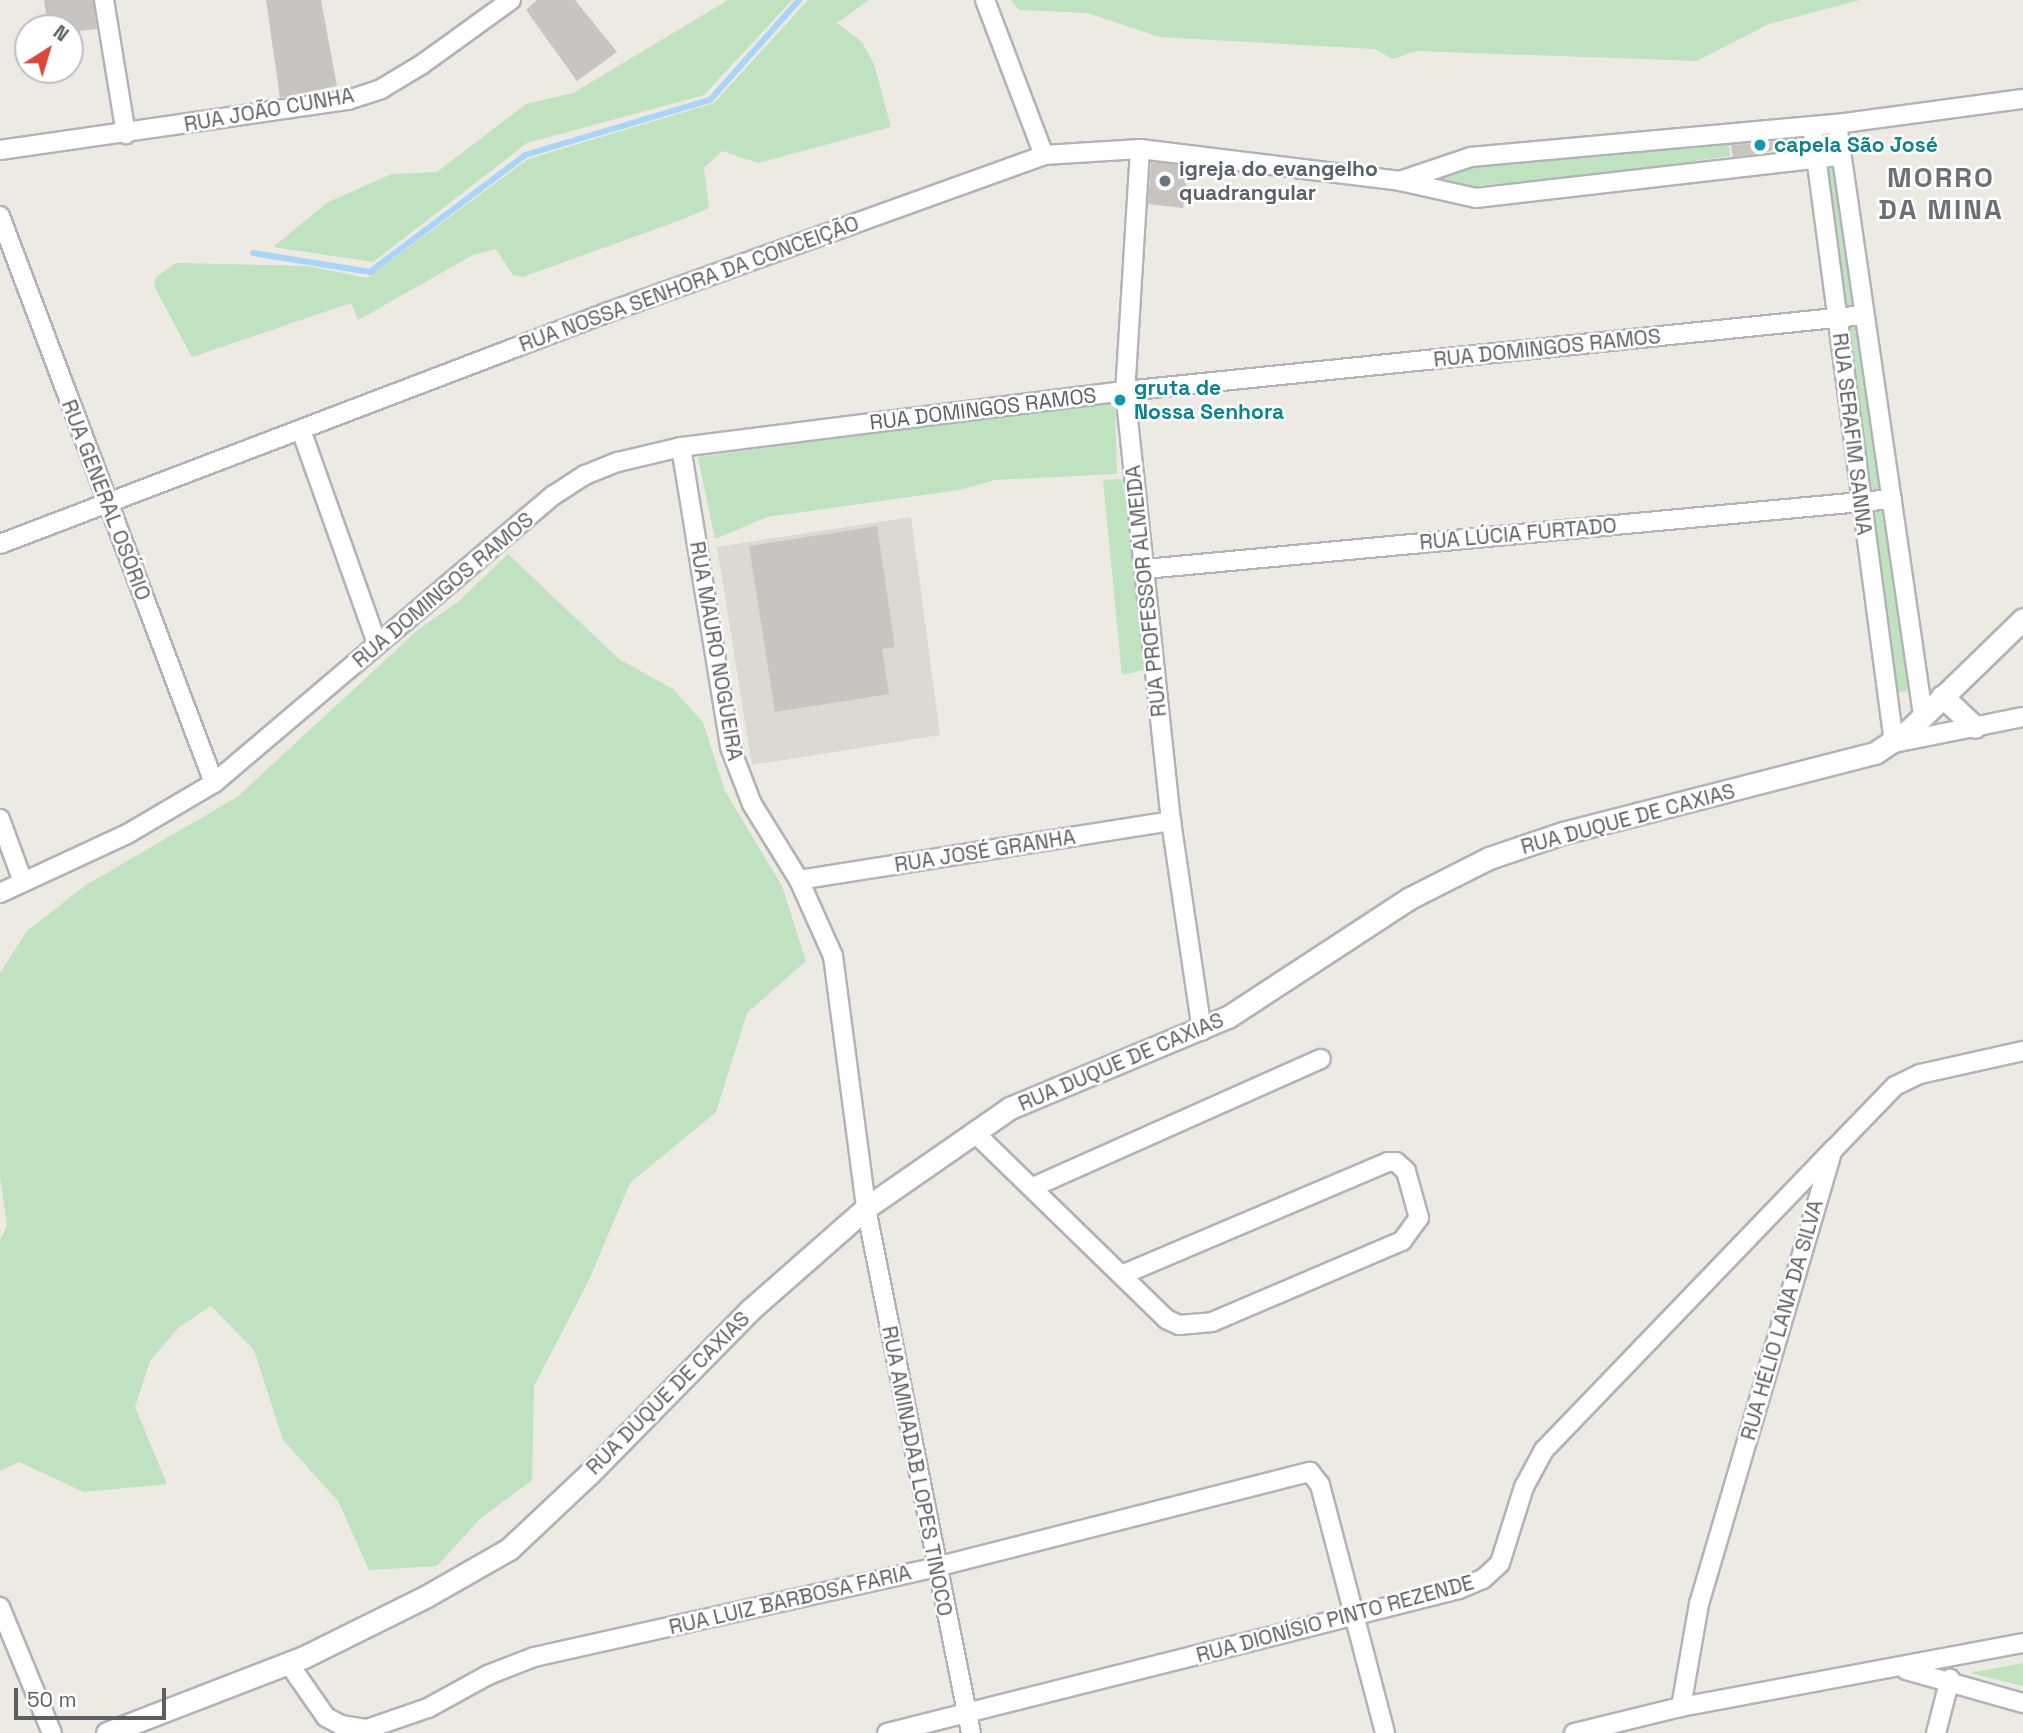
<!DOCTYPE html>
<meta charset="utf-8">
<style>
body{margin:0}
#map{position:relative;width:2023px;height:1733px;overflow:hidden;background:#eceae3;font-family:"Space Grotesk",sans-serif}
div>[style]{position:absolute}
.education>*{inset:0;background:#dcd9d1}
.green>*{inset:0;background:#c1e2c1}
.stream>*{height:6px;margin:-3px;padding:0 3px;transform-origin:3px;border-radius:3px;background:#a8d5f7}
.building>*{inset:0;background:#c8c5c0}
.roads{filter:drop-shadow(2px 0 #b0b3b7) drop-shadow(-2px 0 #b0b3b7) drop-shadow(0 2px #b0b3b7) drop-shadow(0 -2px #b0b3b7)}
.minor>*{height:18px;margin:-9px;padding:0 9px;transform-origin:9px;border-radius:9px;background:#fff}
.tertiary>*{height:21px;margin:-10.5px;padding:0 10.5px;transform-origin:10.5px;border-radius:10.5px;background:#fff}
.dots>*{width:19px;height:19px;translate:-50% -50%;box-sizing:border-box;border:4px solid #fff;border-radius:50%}
span{translate:-50% -50%;white-space:nowrap;text-align:center;line-height:1.15;-webkit-text-stroke:5px #fff;paint-order:stroke}
.street-label{font-size:21px;color:#5b5e62}
.culture-label{font-size:21px;color:#0d838f;font-weight:700}
.left{translate:0 -50%;text-align:left}
.worship-label{font-size:21px;color:#5b616d;font-weight:700}
.district-label{font-size:28px;color:#6c7074;font-weight:700;letter-spacing:2px}
.north{position:absolute;left:14px;top:14px;width:70px;height:70px;box-sizing:border-box;background:#fff;border:2px solid #bdbfc0;border-radius:50%;rotate:37deg;font-size:19px;font-weight:700;line-height:28px;text-align:center;color:#5b5e62}
.north::after{content:'';display:block;margin:auto;width:24px;height:32px;background:#da483c;clip-path:polygon(50% 0,100% 100%,50% 72%,0 100%)}
.scale{position:absolute;left:14px;top:1688px;width:152px;height:32px;box-sizing:border-box;border:4px solid #5b5e62;border-top:0;padding-left:9px;font-size:21px;line-height:24px;white-space:nowrap;color:#5b5e62;-webkit-text-stroke:5px #fff;paint-order:stroke}
</style>
<div id="map">
<div class="education">
<div style="clip-path:polygon(911px 517px,940px 735px,752px 765px,717px 547px)"></div>
</div>
<div class="green">
<div style="clip-path:polygon(728px 0,792px 0,704px 95px,527px 143px,373px 262px,273px 247px,328px 202px,392px 174px,437px 172px,526px 104px,573px 93px)"></div>
<div style="clip-path:polygon(808px 0,869px 0,837px 23px,862px 42px,874px 64px,891px 127px,758px 163px,722px 151px,704px 168px,709px 208px,686px 218px,523px 277px,513px 275px,496px 249px,473px 255px,358px 320px,351px 303px,192px 357px,154px 286px,156px 277px,176px 263px,308px 266px,367px 278px,528px 159px,714px 103px)"></div>
<div style="clip-path:polygon(1011px 0,1860px 0,1769px 24px,1697px 61px,1416px 51px,1393px 59px,1375px 49px,1160px 37px,1088px 13px,1019px 10px)"></div>
<div style="clip-path:polygon(1728px 137px,1730px 156px,1624px 171px,1456px 188px,1418px 178px,1466px 163px)"></div>
<div style="clip-path:polygon(1839px 159px,1860px 312px,1840px 314px,1820px 163px)"></div>
<div style="clip-path:polygon(1861px 320px,1887px 495px,1863px 497px,1842px 322px)"></div>
<div style="clip-path:polygon(1115px 401px,1117px 474px,995px 480px,959px 490px,767px 517px,715px 539px,698px 457px)"></div>
<div style="clip-path:polygon(1121px 479px,1130px 517px,1148px 669px,1122px 675px,1103px 480px)"></div>
<div style="clip-path:polygon(1888px 504px,1915px 690px,1890px 693px,1865px 506px)"></div>
<div style="clip-path:polygon(508px 554px,619px 659px,673px 689px,703px 722px,725px 791px,782px 886px,806px 961px,747px 1013px,716px 1112px,630px 1183px,588px 1282px,534px 1386px,532px 1480px,481px 1518px,437px 1566px,369px 1570px,338px 1501px,283px 1440px,254px 1350px,211px 1306px,178px 1328px,150px 1361px,135px 1407px,167px 1484px,84px 1492px,19px 1462px,0 1471px,0 1240px,7px 1226px,0 1176px,0 973px,27px 931px,86px 885px,237px 797px,419px 629px,459px 601px)"></div>
<div style="clip-path:polygon(2023px 1663px,2023px 1686px,1970px 1673px)"></div>
</div>
<div class="stream">
<div style="left:253px;top:253px;width:119px;rotate:9.2deg"></div>
<div style="left:370px;top:272px;width:194px;rotate:-37deg"></div>
<div style="left:525px;top:155px;width:193px;rotate:-16.6deg"></div>
<div style="left:710px;top:100px;width:134px;rotate:-48.3deg"></div>
</div>
<div class="building">
<div style="clip-path:polygon(44px 0,93px 0,97px 29px,70px 32px,70px 28px,48px 28px)"></div>
<div style="clip-path:polygon(266px 0,321px 0,337px 86px,280px 98px)"></div>
<div style="clip-path:polygon(537px 0,575px 0,617px 52px,577px 81px,526px 10px)"></div>
<div style="clip-path:polygon(1802px 139px,1765px 153px,1733px 157px,1731px 145px)"></div>
<div style="clip-path:polygon(1151px 162px,1189px 166px,1183px 208px,1148px 204px)"></div>
<div style="clip-path:polygon(877px 526px,895px 647px,882px 649px,889px 694px,775px 712px,749px 546px)"></div>
</div>
<div class="roads">
<div class="minor">
<div style="left:104px;top:0;width:136px;rotate:80.7deg"></div>
<div style="left:985px;top:0;width:166px;rotate:69.2deg"></div>
<div style="left:1837px;top:124px;width:597px;rotate:81.72deg"></div>
<div style="left:1812px;top:126px;width:622px;rotate:82.43deg"></div>
<div style="left:1894px;top:743px;width:132px;rotate:-11.4deg"></div>
<div style="left:1140px;top:149px;width:242px;rotate:93.5deg"></div>
<div style="left:1125px;top:391px;width:432px;rotate:83.9deg"></div>
<div style="left:1171px;top:821px;width:212px;rotate:81.6deg"></div>
<div style="left:0;top:150px;width:352px;rotate:-8.2deg"></div>
<div style="left:348px;top:100px;width:35px;rotate:-18deg"></div>
<div style="left:381px;top:89px;width:47px;rotate:-31deg"></div>
<div style="left:421px;top:65px;width:111px;rotate:-35.8deg"></div>
<div style="left:1400px;top:181px;width:75px;rotate:-18.7deg"></div>
<div style="left:1471px;top:157px;width:367px;rotate:-5.2deg"></div>
<div style="left:1837px;top:124px;width:188px;rotate:-7.7deg"></div>
<div style="left:0;top:216px;width:606px;rotate:69.32deg"></div>
<div style="left:301px;top:430px;width:227px;rotate:70.4deg"></div>
<div style="left:681px;top:447px;width:304px;rotate:80.7deg"></div>
<div style="left:730px;top:747px;width:61px;rotate:68.9deg"></div>
<div style="left:752px;top:804px;width:89px;rotate:58.3deg"></div>
<div style="left:799px;top:880px;width:83px;rotate:65.9deg"></div>
<div style="left:833px;top:956px;width:254px;rotate:82.5deg"></div>
<div style="left:866px;top:1208px;width:535px;rotate:78.69deg"></div>
<div style="left:0;top:544px;width:649px;rotate:-20.87deg"></div>
<div style="left:606px;top:313px;width:466px;rotate:-19.8deg"></div>
<div style="left:1044px;top:155px;width:96px;rotate:-3.6deg"></div>
<div style="left:1140px;top:149px;width:262px;rotate:7deg"></div>
<div style="left:1400px;top:181px;width:78px;rotate:12.6deg"></div>
<div style="left:1476px;top:198px;width:367px;rotate:-6.6deg"></div>
<div style="left:1145px;top:569px;width:750px;rotate:-5.35deg"></div>
<div style="left:0;top:819px;width:67px;rotate:69.9deg"></div>
<div style="left:799px;top:880px;width:377px;rotate:-9deg"></div>
<div style="left:0;top:893px;width:142px;rotate:-24.9deg"></div>
<div style="left:129px;top:833px;width:99px;rotate:-30.5deg"></div>
<div style="left:214px;top:783px;width:446px;rotate:-40.3deg"></div>
<div style="left:554px;top:495px;width:37px;rotate:-33deg"></div>
<div style="left:585px;top:475px;width:35px;rotate:-22deg"></div>
<div style="left:618px;top:462px;width:65px;rotate:-13.4deg"></div>
<div style="left:681px;top:447px;width:448px;rotate:-7.2deg"></div>
<div style="left:1125px;top:391px;width:743px;rotate:-5.87deg"></div>
<div style="left:974px;top:1132px;width:268px;rotate:44.2deg"></div>
<div style="left:1166px;top:1319px;width:14px;rotate:25deg"></div>
<div style="left:1179px;top:1325px;width:33px;rotate:-5deg"></div>
<div style="left:1212px;top:1322px;width:207px;rotate:-23.1deg"></div>
<div style="left:1402px;top:1241px;width:29px;rotate:-54deg"></div>
<div style="left:1419px;top:1218px;width:49px;rotate:-105.5deg"></div>
<div style="left:1406px;top:1171px;width:13px;rotate:-138deg"></div>
<div style="left:1396px;top:1162px;width:8px;rotate:180deg"></div>
<div style="left:1388px;top:1162px;width:287px;rotate:157deg"></div>
<div style="left:1033px;top:1187px;width:315px;rotate:-24deg"></div>
<div style="left:0;top:1607px;width:136px;rotate:67.6deg"></div>
<div style="left:289px;top:1664px;width:65px;rotate:55.1deg"></div>
<div style="left:326px;top:1717px;width:17px;rotate:28deg"></div>
<div style="left:341px;top:1725px;width:26px;rotate:9deg"></div>
<div style="left:367px;top:1729px;width:65px;rotate:-19deg"></div>
<div style="left:428px;top:1708px;width:68px;rotate:-28.8deg"></div>
<div style="left:488px;top:1675px;width:49px;rotate:-21.4deg"></div>
<div style="left:534px;top:1657px;width:412px;rotate:-12.6deg"></div>
<div style="left:936px;top:1567px;width:386px;rotate:-14.3deg"></div>
<div style="left:1310px;top:1472px;width:16px;rotate:52deg"></div>
<div style="left:1320px;top:1485px;width:256px;rotate:75.3deg"></div>
<div style="left:1906px;top:1670px;width:122px;rotate:15.8deg"></div>
<div style="left:1681px;top:1707px;width:105px;rotate:-80.1deg"></div>
<div style="left:1699px;top:1604px;width:473px;rotate:-73.6deg"></div>
<div style="left:1833px;top:1150px;width:89px;rotate:-45.9deg"></div>
<div style="left:1895px;top:1086px;width:28px;rotate:-26deg"></div>
<div style="left:1920px;top:1074px;width:106px;rotate:-12.6deg"></div>
<div style="left:887px;top:1733px;width:590px;rotate:-14.13deg"></div>
<div style="left:1459px;top:1589px;width:26px;rotate:-23deg"></div>
<div style="left:1483px;top:1579px;width:23px;rotate:-43deg"></div>
<div style="left:1500px;top:1563px;width:80px;rotate:-72.5deg"></div>
<div style="left:1524px;top:1487px;width:42px;rotate:-61.6deg"></div>
<div style="left:1544px;top:1450px;width:417px;rotate:-46.1deg"></div>
<div style="left:1574px;top:1733px;width:110px;rotate:-13.7deg"></div>
<div style="left:1681px;top:1707px;width:348px;rotate:-10.6deg"></div>
<div style="left:1936px;top:1733px;width:56px;rotate:-75.5deg"></div>
</div>
<div class="tertiary">
<div style="left:1942px;top:696px;width:45px;rotate:43.2deg"></div>
<div style="left:107px;top:1733px;width:211px;rotate:-21.1deg"></div>
<div style="left:304px;top:1657px;width:135px;rotate:-26.4deg"></div>
<div style="left:425px;top:1597px;width:97px;rotate:-29.7deg"></div>
<div style="left:509px;top:1549px;width:110px;rotate:-43.2deg"></div>
<div style="left:589px;top:1474px;width:230px;rotate:-45.5deg"></div>
<div style="left:750px;top:1310px;width:154px;rotate:-41.3deg"></div>
<div style="left:866px;top:1208px;width:175px;rotate:-34.8deg"></div>
<div style="left:1010px;top:1108px;width:236px;rotate:-22.7deg"></div>
<div style="left:1228px;top:1017px;width:215px;rotate:-33.2deg"></div>
<div style="left:1408px;top:899px;width:91px;rotate:-26.8deg"></div>
<div style="left:1489px;top:858px;width:78px;rotate:-18.7deg"></div>
<div style="left:1563px;top:833px;width:322px;rotate:-14.4deg"></div>
<div style="left:1875px;top:753px;width:41px;rotate:-34.1deg"></div>
<div style="left:1909px;top:730px;width:159px;rotate:-44.2deg"></div>
</div>
</div>
<div class="dots">
<div style="left:1760px;top:145px;background:#0f9aa8"></div>
<div style="left:1165px;top:181px;background:#6b7280"></div>
<div style="left:1120px;top:400px;background:#0f9aa8"></div>
</div>
<div class="street-label">
<span style="left:269px;top:110px;rotate:-10deg">RUA JOÃO CUNHA</span>
<span style="left:689px;top:284px;rotate:-20deg">RUA NOSSA SENHORA DA CONCEIÇÃO</span>
<span style="left:1547px;top:348px;rotate:-6deg">RUA DOMINGOS RAMOS</span>
<span style="left:983px;top:409px;rotate:-7deg">RUA DOMINGOS RAMOS</span>
<span style="left:1852px;top:434px;rotate:83deg">RUA SERAFIM SANNA</span>
<span style="left:106px;top:500px;rotate:69deg">RUA GENERAL OSÓRIO</span>
<span style="left:1518px;top:534px;rotate:-5deg">RUA LÚCIA FURTADO</span>
<span style="left:443px;top:590px;rotate:-40deg">RUA DOMINGOS RAMOS</span>
<span style="left:1146px;top:591px;rotate:-96deg">RUA PROFESSOR ALMEIDA</span>
<span style="left:716px;top:651px;rotate:80deg">RUA MAURO NOGUEIRA</span>
<span style="left:1628px;top:819px;rotate:-15deg">RUA DUQUE DE CAXIAS</span>
<span style="left:985px;top:851px;rotate:-9deg">RUA JOSÉ GRANHA</span>
<span style="left:1121px;top:1062px;rotate:-23deg">RUA DUQUE DE CAXIAS</span>
<span style="left:1782px;top:1320px;rotate:-74deg">RUA HÉLIO LANA DA SILVA</span>
<span style="left:668px;top:1393px;rotate:-45deg">RUA DUQUE DE CAXIAS</span>
<span style="left:917px;top:1471px;rotate:79deg">RUA AMINADAB LOPES TINOCO</span>
<span style="left:790px;top:1600px;rotate:-13deg">RUA LUIZ BARBOSA FARIA</span>
<span style="left:1335px;top:1619px;rotate:-15deg">RUA DIONÍSIO PINTO REZENDE</span>
</div>
<div class="culture-label">
<span class="left" style="left:1774px;top:145px">capela São José</span>
<span class="left" style="left:1134px;top:400px">gruta de<br>Nossa Senhora</span>
</div>
<div class="worship-label">
<span class="left" style="left:1179px;top:181px">igreja do evangelho<br>quadrangular</span>
</div>
<div class="district-label">
<span style="left:1941px;top:193px">MORRO<br>DA MINA</span>
</div>
<div class="north">N</div>
<div class="scale">50 m</div>
</div>
